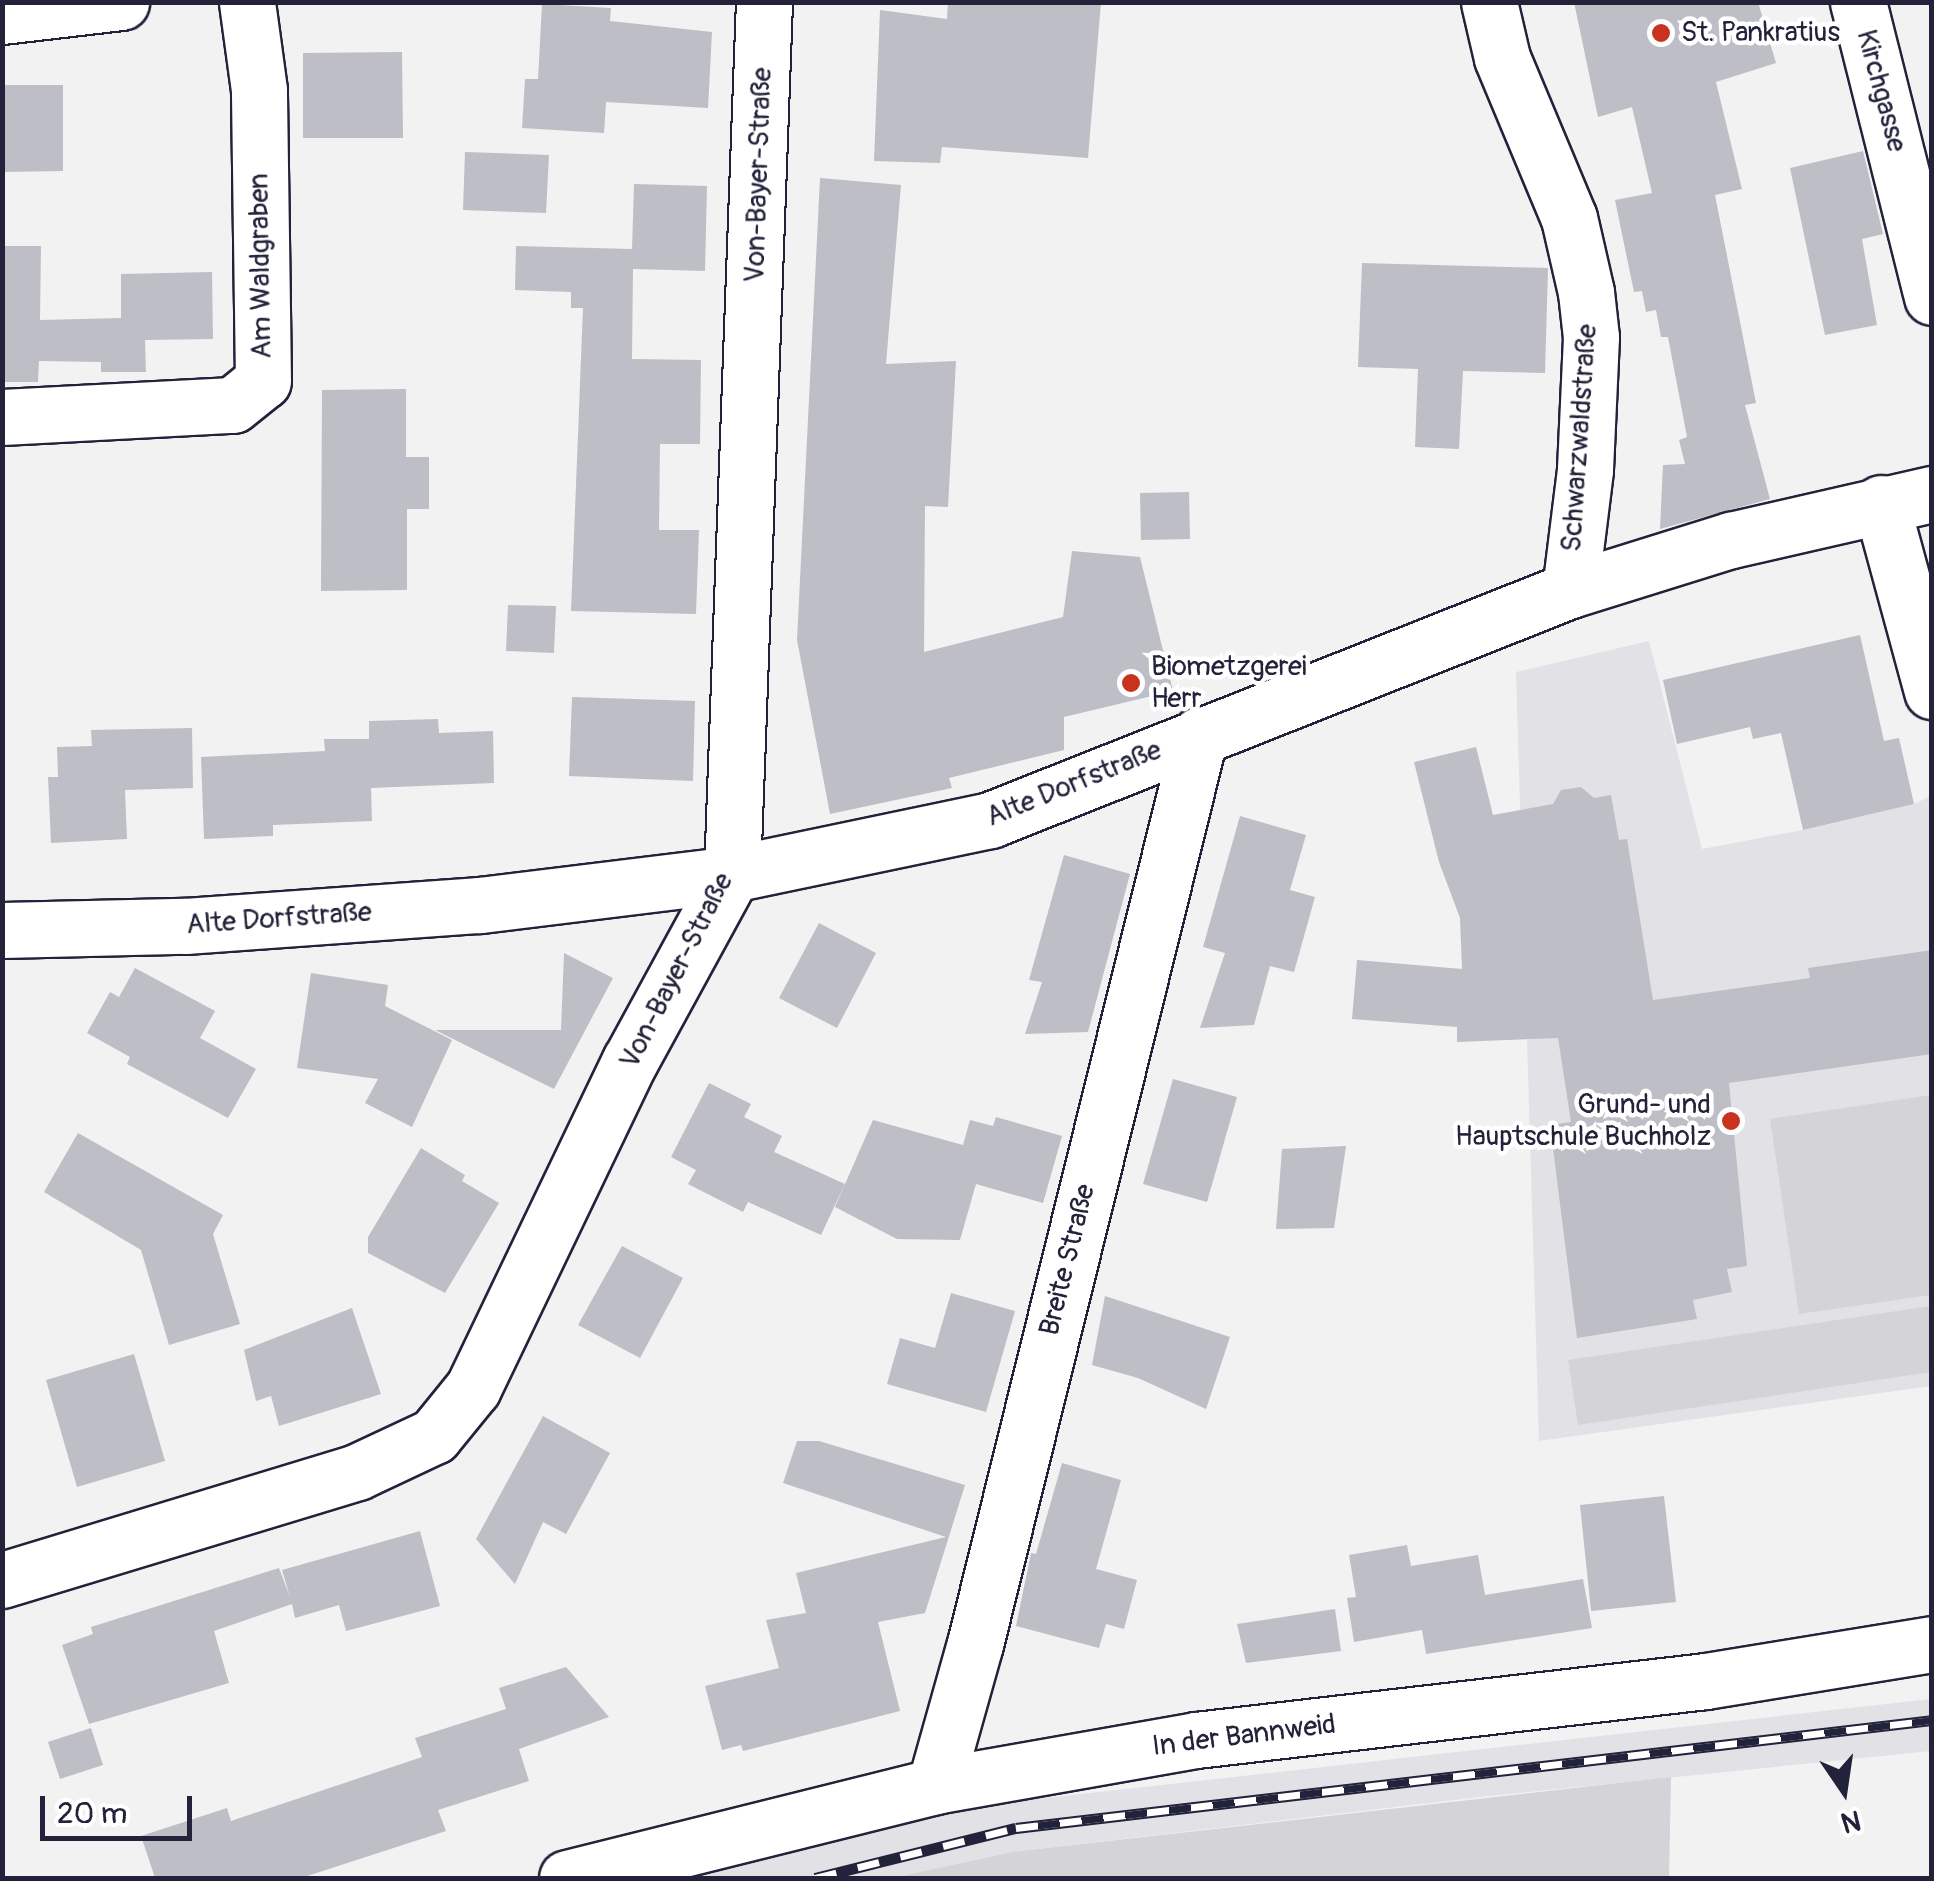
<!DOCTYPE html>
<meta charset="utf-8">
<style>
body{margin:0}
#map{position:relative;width:1934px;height:1881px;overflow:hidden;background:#f2f2f3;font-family:Pangolin,sans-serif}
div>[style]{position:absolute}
.built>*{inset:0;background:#e2e2e6}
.green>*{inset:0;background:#d3d3d8}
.building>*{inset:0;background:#bebec6}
.roads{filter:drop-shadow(2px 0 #22223b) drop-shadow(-2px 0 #22223b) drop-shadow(0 2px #22223b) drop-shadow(0 -2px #22223b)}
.minor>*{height:55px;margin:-27.5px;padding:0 27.5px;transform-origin:27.5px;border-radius:27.5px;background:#fff}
.rail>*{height:11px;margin-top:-5.5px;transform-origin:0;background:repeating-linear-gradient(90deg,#fff 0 22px,#22223b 0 44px);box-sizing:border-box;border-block:2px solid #22223b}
.dots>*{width:28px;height:28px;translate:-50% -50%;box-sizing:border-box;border:5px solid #fff;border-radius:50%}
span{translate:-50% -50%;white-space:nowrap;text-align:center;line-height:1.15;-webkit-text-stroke:9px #fff;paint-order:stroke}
.poi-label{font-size:28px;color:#22223b}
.left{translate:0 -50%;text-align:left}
.right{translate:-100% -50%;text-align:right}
.street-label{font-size:28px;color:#22223b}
.frame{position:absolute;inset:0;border:5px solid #22223b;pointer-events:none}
.north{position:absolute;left:1794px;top:1741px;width:100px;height:100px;-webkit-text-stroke:8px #fff;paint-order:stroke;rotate:167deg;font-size:28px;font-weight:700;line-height:40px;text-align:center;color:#22223b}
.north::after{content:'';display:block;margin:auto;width:35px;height:45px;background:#22223b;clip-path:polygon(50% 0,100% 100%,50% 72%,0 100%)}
.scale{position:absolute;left:40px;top:1796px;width:152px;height:45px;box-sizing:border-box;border:5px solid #22223b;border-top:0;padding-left:12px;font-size:30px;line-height:35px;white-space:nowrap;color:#22223b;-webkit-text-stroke:8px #fff;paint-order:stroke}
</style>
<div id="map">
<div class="built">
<div style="clip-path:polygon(1649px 641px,1702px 849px,1803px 830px,1914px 804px,1931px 796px,1931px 1386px,1539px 1441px,1516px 672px)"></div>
<div style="clip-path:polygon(1931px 1699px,1931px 1751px,1480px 1797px,1012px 1852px,892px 1878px,667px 1878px,938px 1810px)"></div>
</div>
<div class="green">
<div style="clip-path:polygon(1931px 1095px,1931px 1295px,1799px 1314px,1770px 1119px)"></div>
<div style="clip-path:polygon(1931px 1306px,1931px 1372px,1578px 1425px,1568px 1360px)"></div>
<div style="clip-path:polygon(1671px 1777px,1669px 1878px,892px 1878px,1012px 1852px)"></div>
</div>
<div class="building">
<div style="clip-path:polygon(948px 2px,1101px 2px,1088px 158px,942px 147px,940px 163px,874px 161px,880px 10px,947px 19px)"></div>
<div style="clip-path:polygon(1574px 2px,1758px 2px,1776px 63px,1716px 82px,1742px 189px,1715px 195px,1756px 403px,1745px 405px,1770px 499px,1660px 529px,1663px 465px,1685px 464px,1679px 440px,1687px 437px,1668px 337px,1661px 337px,1656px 310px,1646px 312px,1642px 291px,1634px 292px,1615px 200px,1652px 193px,1632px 107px,1598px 117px)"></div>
<div style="clip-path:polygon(542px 4px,611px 8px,610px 21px,712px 32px,708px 108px,606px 102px,604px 133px,522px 128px,525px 79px,538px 79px)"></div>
<div style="clip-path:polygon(402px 52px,403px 138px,303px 138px,303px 53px)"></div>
<div style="clip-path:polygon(2px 85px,63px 85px,63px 171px,2px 172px)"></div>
<div style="clip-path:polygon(1863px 151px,1883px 234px,1862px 239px,1877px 325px,1825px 335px,1790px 168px)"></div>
<div style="clip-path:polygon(465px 152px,549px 155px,546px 213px,463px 210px)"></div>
<div style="clip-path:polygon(820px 178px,901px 185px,886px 364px,956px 361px,948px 507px,925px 506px,924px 652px,1063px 617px,1072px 551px,1140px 557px,1173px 691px,1064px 717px,1064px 750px,949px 778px,952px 788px,830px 814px,797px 640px)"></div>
<div style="clip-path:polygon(634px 184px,707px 186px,705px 271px,633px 269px,632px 359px,701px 360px,700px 444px,660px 444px,659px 530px,699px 530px,696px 614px,571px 611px,583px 308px,571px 308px,571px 292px,515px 290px,516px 246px,632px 249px)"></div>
<div style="clip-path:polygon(2px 246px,41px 246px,40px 320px,121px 318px,121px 274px,212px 272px,213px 339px,145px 340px,146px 372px,101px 372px,101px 362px,39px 361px,38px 382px,2px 382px)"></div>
<div style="clip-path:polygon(1362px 263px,1548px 268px,1545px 373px,1463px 371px,1459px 449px,1415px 447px,1418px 369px,1358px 367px)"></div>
<div style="clip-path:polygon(406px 389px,406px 457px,429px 457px,429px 509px,407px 509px,407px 590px,321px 591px,322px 390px)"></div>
<div style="clip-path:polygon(1189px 492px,1190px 539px,1141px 540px,1140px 493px)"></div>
<div style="clip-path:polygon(508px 605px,556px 606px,554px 653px,506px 651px)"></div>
<div style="clip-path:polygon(1860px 635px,1884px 741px,1899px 738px,1914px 804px,1803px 830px,1781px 733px,1753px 739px,1750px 727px,1677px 744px,1663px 680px)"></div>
<div style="clip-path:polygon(572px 697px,695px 701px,693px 781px,569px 776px)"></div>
<div style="clip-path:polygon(438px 719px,439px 733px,493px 731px,494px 783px,371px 788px,372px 821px,273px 825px,273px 836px,204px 839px,201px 757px,325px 751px,324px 739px,369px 739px,369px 721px)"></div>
<div style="clip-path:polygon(192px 728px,193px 788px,125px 790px,127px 839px,51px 843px,48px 777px,58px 777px,57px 747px,92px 746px,91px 730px)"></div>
<div style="clip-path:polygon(1476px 747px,1493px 815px,1553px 804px,1561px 790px,1581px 787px,1594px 798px,1611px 795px,1619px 840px,1627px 839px,1653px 1000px,1810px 978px,1808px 968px,1932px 950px,1932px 1054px,1729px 1083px,1747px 1266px,1727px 1269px,1732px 1292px,1693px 1300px,1697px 1319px,1577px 1338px,1550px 1125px,1571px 1122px,1558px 1038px,1457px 1042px,1457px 1027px,1352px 1019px,1357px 960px,1462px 969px,1460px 918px,1439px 862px,1414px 762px)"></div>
<div style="clip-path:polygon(1240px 816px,1306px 835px,1290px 890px,1315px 897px,1294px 972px,1270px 966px,1254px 1025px,1200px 1028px,1225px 953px,1203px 947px)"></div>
<div style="clip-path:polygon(1064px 855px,1130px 874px,1088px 1032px,1025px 1034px,1042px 982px,1029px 980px)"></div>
<div style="clip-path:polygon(819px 923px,876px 953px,837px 1028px,779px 998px)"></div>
<div style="clip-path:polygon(564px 953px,613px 978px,554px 1089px,435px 1030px,561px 1030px)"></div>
<div style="clip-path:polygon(135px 968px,215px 1011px,200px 1038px,256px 1069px,228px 1118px,127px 1064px,130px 1057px,87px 1033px,110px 992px,119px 997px)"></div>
<div style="clip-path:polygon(311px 973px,388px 985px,385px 1006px,452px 1040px,412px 1127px,365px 1103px,378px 1079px,297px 1068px)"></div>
<div style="clip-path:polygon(1173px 1079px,1237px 1097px,1207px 1202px,1143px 1184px)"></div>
<div style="clip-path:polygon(709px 1083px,751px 1104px,744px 1117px,782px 1136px,774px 1152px,845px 1184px,821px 1235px,748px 1202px,743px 1212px,688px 1184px,696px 1170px,671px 1157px)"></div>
<div style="clip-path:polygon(996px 1117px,1062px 1136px,1043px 1203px,976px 1184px,960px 1240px,897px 1239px,835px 1207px,873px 1120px,963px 1145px,970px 1120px,993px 1126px)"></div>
<div style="clip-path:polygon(78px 1133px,223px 1215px,213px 1234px,240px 1324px,169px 1345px,141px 1250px,44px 1192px)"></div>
<div style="clip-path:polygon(1346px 1146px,1334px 1228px,1276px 1229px,1282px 1149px)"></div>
<div style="clip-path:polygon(421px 1148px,465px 1175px,462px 1181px,499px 1203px,445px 1293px,368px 1253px,368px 1237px)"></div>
<div style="clip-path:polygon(622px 1246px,683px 1278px,640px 1358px,578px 1325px)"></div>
<div style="clip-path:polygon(951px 1293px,1015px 1311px,986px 1412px,887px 1384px,900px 1338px,935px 1348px)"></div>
<div style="clip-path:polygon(1105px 1296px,1230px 1337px,1206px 1409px,1138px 1378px,1092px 1365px)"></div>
<div style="clip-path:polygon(352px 1308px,381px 1394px,279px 1426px,271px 1396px,256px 1401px,244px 1350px)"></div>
<div style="clip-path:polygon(134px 1354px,165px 1461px,77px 1487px,46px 1380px)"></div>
<div style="clip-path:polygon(543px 1416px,610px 1453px,566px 1534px,543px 1522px,515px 1584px,476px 1539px)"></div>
<div style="clip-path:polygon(797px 1441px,819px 1441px,965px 1485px,925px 1613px,878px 1622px,900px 1711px,743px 1751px,741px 1745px,722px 1750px,705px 1686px,779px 1668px,766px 1620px,806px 1613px,796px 1573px,946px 1537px,783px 1483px)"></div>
<div style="clip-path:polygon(1062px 1463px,1121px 1480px,1096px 1569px,1137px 1580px,1124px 1629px,1106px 1624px,1099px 1648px,1016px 1626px,1031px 1553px,1036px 1554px)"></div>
<div style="clip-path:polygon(1664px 1496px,1676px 1602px,1591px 1611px,1580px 1505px)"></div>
<div style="clip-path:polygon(420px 1531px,440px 1606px,346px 1631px,339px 1605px,295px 1618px,292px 1604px,214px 1631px,229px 1683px,89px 1724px,62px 1645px,93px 1634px,91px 1627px,279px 1568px,290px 1597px,282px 1570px)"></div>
<div style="clip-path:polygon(1407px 1545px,1411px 1566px,1478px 1555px,1485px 1595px,1583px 1579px,1592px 1628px,1426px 1654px,1422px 1630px,1354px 1642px,1347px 1598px,1356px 1597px,1349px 1555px)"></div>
<div style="clip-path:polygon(1335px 1609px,1341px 1651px,1246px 1663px,1237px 1624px)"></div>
<div style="clip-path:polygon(566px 1667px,609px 1717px,519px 1749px,529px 1781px,438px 1810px,446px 1831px,301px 1878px,155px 1878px,141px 1836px,227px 1808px,231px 1821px,422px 1757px,415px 1738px,506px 1709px,499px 1688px)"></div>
<div style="clip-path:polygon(91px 1728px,103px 1765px,60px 1779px,48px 1742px)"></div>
</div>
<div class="roads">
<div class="minor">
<div style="left:1489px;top:2px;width:57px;rotate:76.9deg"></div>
<div style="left:1502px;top:58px;width:173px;rotate:67.3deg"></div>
<div style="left:1569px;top:218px;width:76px;rotate:77.1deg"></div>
<div style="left:1586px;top:292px;width:45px;rotate:83.7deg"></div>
<div style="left:1591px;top:337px;width:133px;rotate:92.6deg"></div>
<div style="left:1585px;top:470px;width:121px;rotate:97.1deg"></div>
<div style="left:1858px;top:2px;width:304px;rotate:75.9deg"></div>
<div style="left:2px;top:16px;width:120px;rotate:-6.7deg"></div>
<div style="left:2px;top:417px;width:231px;rotate:-3deg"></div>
<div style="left:233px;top:405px;width:38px;rotate:-39deg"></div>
<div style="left:263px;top:381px;width:291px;rotate:-90.8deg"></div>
<div style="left:259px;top:90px;width:89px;rotate:-97.8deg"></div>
<div style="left:1881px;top:503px;width:195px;rotate:74.8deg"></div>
<div style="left:2px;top:930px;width:183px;rotate:-1.3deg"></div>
<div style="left:185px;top:926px;width:296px;rotate:-4.1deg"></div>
<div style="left:480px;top:905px;width:254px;rotate:-7deg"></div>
<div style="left:732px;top:874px;width:264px;rotate:-11.8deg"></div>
<div style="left:990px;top:820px;width:624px;rotate:-21.63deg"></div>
<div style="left:1570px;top:590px;width:169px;rotate:-17.3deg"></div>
<div style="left:1731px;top:540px;width:206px;rotate:-12.9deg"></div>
<div style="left:2px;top:1580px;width:371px;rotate:-16.9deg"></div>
<div style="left:357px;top:1472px;width:85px;rotate:-25.1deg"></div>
<div style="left:434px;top:1436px;width:62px;rotate:-50.9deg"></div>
<div style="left:473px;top:1388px;width:363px;rotate:-64.4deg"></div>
<div style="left:630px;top:1061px;width:213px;rotate:-61.4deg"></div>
<div style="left:732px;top:874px;width:873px;rotate:-87.9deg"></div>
<div style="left:935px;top:1786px;width:148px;rotate:-74.3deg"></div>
<div style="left:975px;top:1644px;width:937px;rotate:-76.11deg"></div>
<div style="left:567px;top:1878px;width:379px;rotate:-14deg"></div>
<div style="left:935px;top:1786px;width:265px;rotate:-10deg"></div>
<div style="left:1196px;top:1740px;width:513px;rotate:-6.6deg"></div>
<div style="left:1706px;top:1681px;width:229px;rotate:-9.3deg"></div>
</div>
</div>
<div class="rail">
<div style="left:815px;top:1878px;width:207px;rotate:-14deg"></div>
<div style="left:1016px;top:1828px;width:922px;rotate:-6.72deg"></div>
</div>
<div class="dots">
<div style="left:1661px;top:33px;background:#c8321e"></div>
<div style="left:1131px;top:683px;background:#c8321e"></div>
<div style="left:1731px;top:1121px;background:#c8321e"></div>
</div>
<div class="poi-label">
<span class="left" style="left:1681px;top:33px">St. Pankratius</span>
<span class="left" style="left:1151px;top:683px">Biometzgerei<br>Herr</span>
<span class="right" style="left:1711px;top:1121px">Grund- und<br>Hauptschule Buchholz</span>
</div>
<div class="street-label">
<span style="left:1881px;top:91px;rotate:75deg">Kirchgasse</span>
<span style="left:759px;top:175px;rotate:-88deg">Von-Bayer-Straße</span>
<span style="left:261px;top:266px;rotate:-91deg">Am Waldgraben</span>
<span style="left:1580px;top:438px;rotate:-86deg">Schwarzwaldstraße</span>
<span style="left:1074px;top:784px;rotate:-22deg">Alte Dorfstraße</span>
<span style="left:279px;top:919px;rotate:-4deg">Alte Dorfstraße</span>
<span style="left:677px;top:971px;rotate:-63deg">Von-Bayer-Straße</span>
<span style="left:1068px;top:1260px;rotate:-76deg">Breite Straße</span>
<span style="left:1244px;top:1736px;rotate:-7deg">In der Bannweid</span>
</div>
<div class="frame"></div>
<div class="north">N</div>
<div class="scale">20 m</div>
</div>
